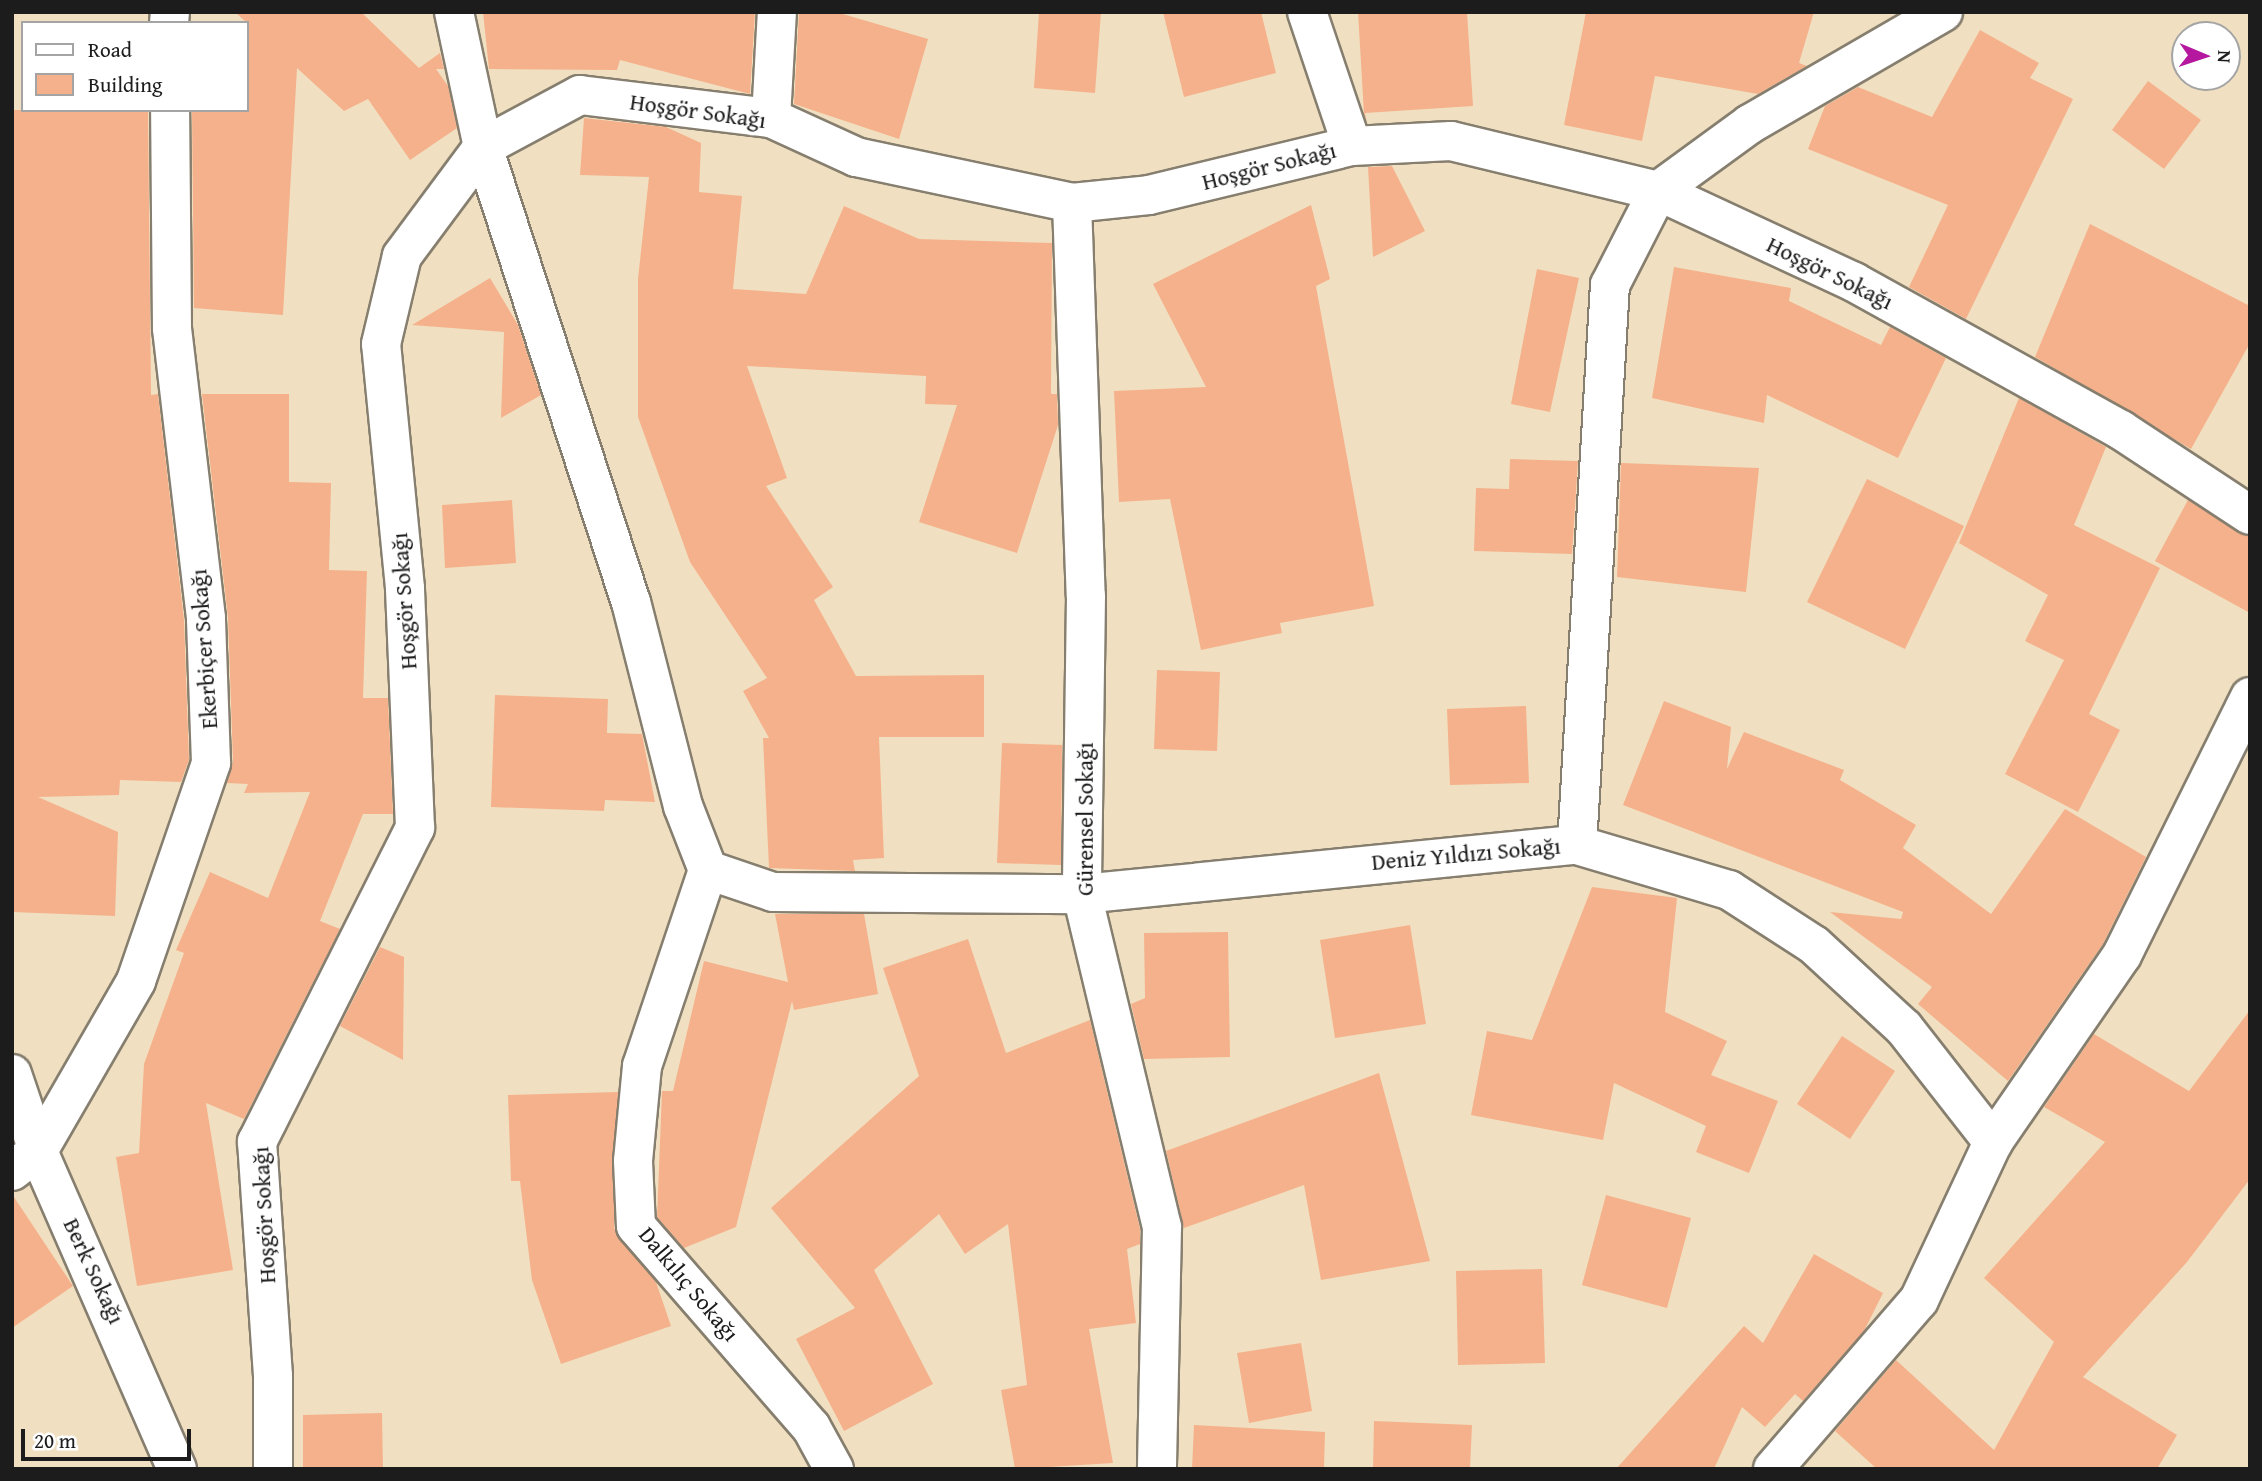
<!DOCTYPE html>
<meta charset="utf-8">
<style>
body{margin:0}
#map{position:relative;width:2262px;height:1481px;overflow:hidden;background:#f0e0c1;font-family:"Gentium Book Plus",serif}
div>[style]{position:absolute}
.building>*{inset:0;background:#f5b18b}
.roads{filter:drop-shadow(2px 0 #867e6e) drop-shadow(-2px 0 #867e6e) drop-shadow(0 2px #867e6e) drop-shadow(0 -2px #867e6e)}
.minor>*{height:38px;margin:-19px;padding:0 19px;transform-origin:19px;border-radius:19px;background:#fff}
span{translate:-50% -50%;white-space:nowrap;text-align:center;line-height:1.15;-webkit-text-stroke:7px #fff;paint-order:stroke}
.street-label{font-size:23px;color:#1c1c1c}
.frame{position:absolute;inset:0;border:14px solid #1c1c1c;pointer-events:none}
.legend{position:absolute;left:21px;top:21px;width:228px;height:91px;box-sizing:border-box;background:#fff;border:2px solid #a4a4a4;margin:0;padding:9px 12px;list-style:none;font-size:21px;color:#1c1c1c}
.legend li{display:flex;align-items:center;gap:14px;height:35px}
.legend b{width:35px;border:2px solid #a4a4a4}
.north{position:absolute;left:2171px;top:21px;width:70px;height:70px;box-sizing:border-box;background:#fff;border:2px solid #a4a4a4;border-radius:50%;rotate:92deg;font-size:19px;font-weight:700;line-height:28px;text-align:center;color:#1c1c1c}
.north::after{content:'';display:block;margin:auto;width:24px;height:32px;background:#b5179e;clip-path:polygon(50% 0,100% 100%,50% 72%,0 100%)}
.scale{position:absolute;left:21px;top:1429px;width:170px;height:32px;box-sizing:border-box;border:4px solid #1c1c1c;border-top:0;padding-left:9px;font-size:21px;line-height:24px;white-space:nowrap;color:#1c1c1c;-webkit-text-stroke:5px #fff;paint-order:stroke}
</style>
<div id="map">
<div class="building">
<div style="clip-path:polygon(235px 12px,361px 12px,419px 68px,440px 53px,444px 69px,436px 69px,448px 86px,457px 128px,410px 160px,368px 99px,344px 111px,297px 68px,283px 315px,194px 308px,192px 110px,247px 110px,247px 23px)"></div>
<div style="clip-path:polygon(483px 12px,755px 12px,750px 94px,620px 60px,617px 70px,489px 69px)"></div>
<div style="clip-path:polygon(799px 12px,836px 12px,928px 39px,899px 139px,794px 104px)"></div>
<div style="clip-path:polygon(1039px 12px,1101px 12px,1095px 93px,1034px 88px)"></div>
<div style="clip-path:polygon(1163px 12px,1261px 12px,1276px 73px,1184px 97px)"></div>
<div style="clip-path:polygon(1358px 12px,1467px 12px,1473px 106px,1365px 113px,1367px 123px,1364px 114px)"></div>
<div style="clip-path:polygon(1586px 12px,1814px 12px,1799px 63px,1807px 66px,1758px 94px,1655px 76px,1642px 141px,1564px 125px)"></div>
<div style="clip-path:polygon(1980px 30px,2039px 63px,2030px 78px,2073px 99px,1966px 319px,1909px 287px,1948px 205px,1808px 149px,1825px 106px,1858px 87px,1932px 117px)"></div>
<div style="clip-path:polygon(2148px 81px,2201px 120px,2164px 169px,2112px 130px)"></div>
<div style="clip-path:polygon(12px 110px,148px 110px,151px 395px,158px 394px,184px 620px,189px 760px,181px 782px,120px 780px,119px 795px,38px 797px,118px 832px,115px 916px,12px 912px)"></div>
<div style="clip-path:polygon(584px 118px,666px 127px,701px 143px,699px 192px,742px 196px,733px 289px,806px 294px,844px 206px,919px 239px,1052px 243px,1051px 394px,1057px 394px,1058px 425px,1017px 553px,919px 522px,957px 405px,925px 404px,926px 376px,747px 366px,787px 478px,766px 486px,833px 587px,814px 600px,856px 676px,984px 675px,984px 737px,879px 737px,884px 858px,853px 860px,855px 871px,769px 868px,763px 738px,769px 738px,743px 691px,767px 678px,690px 562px,638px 417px,638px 279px,649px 177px,580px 175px)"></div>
<div style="clip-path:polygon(1392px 166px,1425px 231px,1373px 257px,1368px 167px)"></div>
<div style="clip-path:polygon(1311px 205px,1330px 279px,1316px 286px,1374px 606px,1280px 623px,1282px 633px,1201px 650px,1170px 499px,1119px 502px,1114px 391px,1206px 387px,1153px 284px)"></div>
<div style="clip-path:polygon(2090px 224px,2250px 306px,2250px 343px,2191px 449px,2035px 357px)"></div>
<div style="clip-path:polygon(1674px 267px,1791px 288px,1789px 301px,1881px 345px,1890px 327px,1946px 358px,1898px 458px,1767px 395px,1764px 423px,1652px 398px)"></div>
<div style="clip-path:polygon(1537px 269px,1579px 278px,1550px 412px,1511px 404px)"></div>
<div style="clip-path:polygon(490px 278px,518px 325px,541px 395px,501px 418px,504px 332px,412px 325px)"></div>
<div style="clip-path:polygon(202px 394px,289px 394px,289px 482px,331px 483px,329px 570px,367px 571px,363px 698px,388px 698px,393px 814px,363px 814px,320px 921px,340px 929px,244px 1119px,206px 1103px,233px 1270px,137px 1286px,116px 1157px,139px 1153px,144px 1064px,184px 953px,176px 950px,210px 872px,268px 898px,310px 792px,244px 793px,248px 784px,227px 783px,233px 762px,228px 617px)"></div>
<div style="clip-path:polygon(2019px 398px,2106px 447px,2074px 525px,2160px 568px,2089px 714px,2120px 730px,2078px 812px,2005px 774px,2064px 660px,2025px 641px,2048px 595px,1959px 543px)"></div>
<div style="clip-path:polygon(1510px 459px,1578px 461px,1572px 554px,1474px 551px,1476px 488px,1509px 489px)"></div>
<div style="clip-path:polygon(1621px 463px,1759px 468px,1746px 592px,1617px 577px)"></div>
<div style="clip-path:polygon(1867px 479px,1964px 526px,1905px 649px,1807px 602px)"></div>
<div style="clip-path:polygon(512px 500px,516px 563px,445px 568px,442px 505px)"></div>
<div style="clip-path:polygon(2188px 500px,2250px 537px,2250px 613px,2155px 561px)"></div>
<div style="clip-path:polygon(1157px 670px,1220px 672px,1217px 751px,1154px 749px)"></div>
<div style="clip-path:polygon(495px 695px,608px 699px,607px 733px,642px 734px,655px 802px,605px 800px,604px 811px,491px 807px)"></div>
<div style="clip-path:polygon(1664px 701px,1731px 727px,1727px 769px,1744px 732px,1844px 770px,1840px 780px,1916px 825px,1903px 848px,1991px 914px,2065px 809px,2146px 857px,2103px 944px,2008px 1081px,1918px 1004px,1932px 987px,1830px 912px,1901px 919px,1903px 912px,1623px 805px)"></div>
<div style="clip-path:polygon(1526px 706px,1529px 783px,1450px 785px,1447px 709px)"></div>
<div style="clip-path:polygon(1002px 743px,1062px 745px,1061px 865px,997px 863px)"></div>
<div style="clip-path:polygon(1592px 887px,1677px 898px,1665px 1012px,1727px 1041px,1711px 1075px,1778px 1101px,1749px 1173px,1696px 1152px,1706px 1126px,1614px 1083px,1603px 1140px,1471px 1115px,1487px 1031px,1532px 1040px)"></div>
<div style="clip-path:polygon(775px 914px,864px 914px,878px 994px,794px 1010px,792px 1001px,736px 1227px,684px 1248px,657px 1217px,662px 1091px,673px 1091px,704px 961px,788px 982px)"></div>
<div style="clip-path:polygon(1410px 925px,1426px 1024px,1335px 1038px,1320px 940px)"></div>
<div style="clip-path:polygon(1228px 932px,1230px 1057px,1144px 1059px,1131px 1004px,1145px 998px,1144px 933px)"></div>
<div style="clip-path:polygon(968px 939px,1006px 1053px,1090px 1020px,1140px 1229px,1140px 1244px,1127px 1249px,1136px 1323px,1089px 1329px,1113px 1463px,1015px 1469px,1001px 1390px,1027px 1385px,1008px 1224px,965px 1254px,939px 1214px,874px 1270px,933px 1384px,844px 1431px,796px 1339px,855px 1308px,771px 1208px,919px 1076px,883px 968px)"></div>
<div style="clip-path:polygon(380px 947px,404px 957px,403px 1060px,340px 1026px)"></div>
<div style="clip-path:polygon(2250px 1010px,2250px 1179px,2187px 1262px,2083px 1377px,2177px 1435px,2157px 1469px,1877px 1469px,1835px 1431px,1896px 1360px,1994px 1450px,2054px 1342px,1984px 1278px,2105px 1142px,2044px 1107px,2094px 1034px,2189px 1091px)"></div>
<div style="clip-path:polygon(1842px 1036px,1895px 1071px,1850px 1139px,1797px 1104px)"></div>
<div style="clip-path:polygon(1379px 1073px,1430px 1261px,1321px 1280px,1304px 1185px,1184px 1228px,1166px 1151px)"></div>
<div style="clip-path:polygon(618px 1092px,614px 1228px,656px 1282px,671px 1326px,561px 1364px,532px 1280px,520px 1181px,511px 1181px,508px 1095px)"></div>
<div style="clip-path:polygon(12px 1194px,73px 1286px,12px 1328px)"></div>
<div style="clip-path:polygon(1606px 1195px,1691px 1218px,1667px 1308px,1582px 1285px)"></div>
<div style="clip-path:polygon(1814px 1254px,1883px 1293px,1864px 1331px,1803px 1401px,1795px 1394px,1765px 1427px,1742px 1407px,1714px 1469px,1616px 1469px,1744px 1326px,1763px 1343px)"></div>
<div style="clip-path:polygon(1542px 1269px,1545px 1363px,1458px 1365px,1456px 1271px)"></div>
<div style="clip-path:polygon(1301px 1343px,1312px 1411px,1249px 1423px,1237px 1353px)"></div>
<div style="clip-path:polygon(382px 1413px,383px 1469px,303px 1469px,303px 1415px)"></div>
<div style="clip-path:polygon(1374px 1421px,1472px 1425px,1470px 1469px,1373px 1469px)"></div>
<div style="clip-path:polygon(1194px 1425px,1325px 1432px,1324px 1469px,1192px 1469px)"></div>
</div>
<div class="roads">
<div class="minor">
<div style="left:454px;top:12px;width:138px;rotate:77.9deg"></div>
<div style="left:483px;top:147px;width:478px;rotate:72deg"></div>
<div style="left:631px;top:602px;width:211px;rotate:75.7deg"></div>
<div style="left:683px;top:806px;width:69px;rotate:68.7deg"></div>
<div style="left:708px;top:870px;width:69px;rotate:18.7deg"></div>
<div style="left:773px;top:892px;width:309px;rotate:0.4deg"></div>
<div style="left:1082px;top:894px;width:497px;rotate:-5.7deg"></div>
<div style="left:1577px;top:845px;width:159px;rotate:16.5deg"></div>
<div style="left:1729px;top:890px;width:101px;rotate:32.9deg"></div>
<div style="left:1814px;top:945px;width:122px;rotate:42.7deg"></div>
<div style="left:1904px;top:1028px;width:145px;rotate:52deg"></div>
<div style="left:1307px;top:12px;width:141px;rotate:71.4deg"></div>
<div style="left:169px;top:23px;width:11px;rotate:-85deg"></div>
<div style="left:771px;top:118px;width:106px;rotate:-86.8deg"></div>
<div style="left:1072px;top:203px;width:393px;rotate:88deg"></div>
<div style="left:1086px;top:596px;width:298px;rotate:90.8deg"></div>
<div style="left:1082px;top:894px;width:342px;rotate:76.5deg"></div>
<div style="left:1162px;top:1227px;width:242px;rotate:91.2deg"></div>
<div style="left:1577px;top:845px;width:561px;rotate:-86.63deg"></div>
<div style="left:1610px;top:285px;width:106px;rotate:-62.9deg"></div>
<div style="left:1658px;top:191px;width:114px;rotate:-36.1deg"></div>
<div style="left:1750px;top:124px;width:223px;rotate:-30.1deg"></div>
<div style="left:708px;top:870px;width:207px;rotate:108.6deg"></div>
<div style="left:642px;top:1066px;width:95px;rotate:95.4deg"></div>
<div style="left:633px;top:1161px;width:65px;rotate:87.4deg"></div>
<div style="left:636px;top:1226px;width:267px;rotate:49deg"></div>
<div style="left:811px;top:1427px;width:48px;rotate:61.3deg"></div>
<div style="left:12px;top:1074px;width:81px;rotate:71.3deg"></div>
<div style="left:38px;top:1151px;width:347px;rotate:66.4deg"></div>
<div style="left:12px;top:1171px;width:33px;rotate:-38deg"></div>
<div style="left:38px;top:1151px;width:196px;rotate:-60deg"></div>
<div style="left:136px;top:981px;width:231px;rotate:-71deg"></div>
<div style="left:211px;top:763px;width:145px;rotate:-92deg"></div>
<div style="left:206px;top:618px;width:292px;rotate:-96.7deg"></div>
<div style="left:172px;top:328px;width:218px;rotate:-90.5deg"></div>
<div style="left:273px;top:1469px;width:93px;rotate:-90deg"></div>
<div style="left:273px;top:1376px;width:235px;rotate:-93.9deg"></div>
<div style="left:257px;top:1142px;width:352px;rotate:-63.3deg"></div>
<div style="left:415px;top:828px;width:240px;rotate:-92.4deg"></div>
<div style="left:405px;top:588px;width:245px;rotate:-95.6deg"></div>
<div style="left:381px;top:344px;width:90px;rotate:-76.6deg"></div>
<div style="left:402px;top:256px;width:136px;rotate:-53.4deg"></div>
<div style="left:483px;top:147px;width:110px;rotate:-28.2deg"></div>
<div style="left:580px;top:95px;width:192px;rotate:6.9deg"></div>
<div style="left:771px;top:118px;width:94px;rotate:24.6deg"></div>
<div style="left:856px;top:157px;width:221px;rotate:12deg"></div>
<div style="left:1072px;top:203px;width:77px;rotate:-5.9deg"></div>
<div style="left:1149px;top:195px;width:209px;rotate:-13.6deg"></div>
<div style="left:1352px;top:146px;width:99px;rotate:-2.9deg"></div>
<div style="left:1451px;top:141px;width:213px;rotate:13.6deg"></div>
<div style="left:1658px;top:191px;width:216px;rotate:24.9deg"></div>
<div style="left:1854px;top:282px;width:305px;rotate:29deg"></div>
<div style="left:2121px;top:430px;width:154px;rotate:33.4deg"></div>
<div style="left:1773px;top:1469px;width:223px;rotate:-49.2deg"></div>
<div style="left:1919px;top:1300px;width:174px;rotate:-64.9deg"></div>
<div style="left:1993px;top:1142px;width:227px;rotate:-55.4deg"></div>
<div style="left:2122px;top:955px;width:288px;rotate:-63.6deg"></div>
</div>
</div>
<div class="street-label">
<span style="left:698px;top:111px;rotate:8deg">Hoşgör Sokağı</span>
<span style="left:1269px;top:166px;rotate:-14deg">Hoşgör Sokağı</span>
<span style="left:1830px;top:273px;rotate:26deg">Hoşgör Sokağı</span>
<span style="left:404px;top:601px;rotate:-94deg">Hoşgör Sokağı</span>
<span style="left:204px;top:649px;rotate:-94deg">Ekerbiçer Sokağı</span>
<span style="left:1085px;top:819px;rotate:-90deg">Gürensel Sokağı</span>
<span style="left:1466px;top:854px;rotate:-5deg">Deniz Yıldızı Sokağı</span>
<span style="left:264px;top:1215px;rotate:-93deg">Hoşgör Sokağı</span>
<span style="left:94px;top:1271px;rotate:65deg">Berk Sokağı</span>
<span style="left:689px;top:1284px;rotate:50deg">Dalkılıç Sokağı</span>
</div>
<div class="frame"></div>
<ul class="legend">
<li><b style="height:9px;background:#fff"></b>Road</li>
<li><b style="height:19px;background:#f5b18b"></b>Building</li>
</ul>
<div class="north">N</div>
<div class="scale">20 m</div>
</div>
